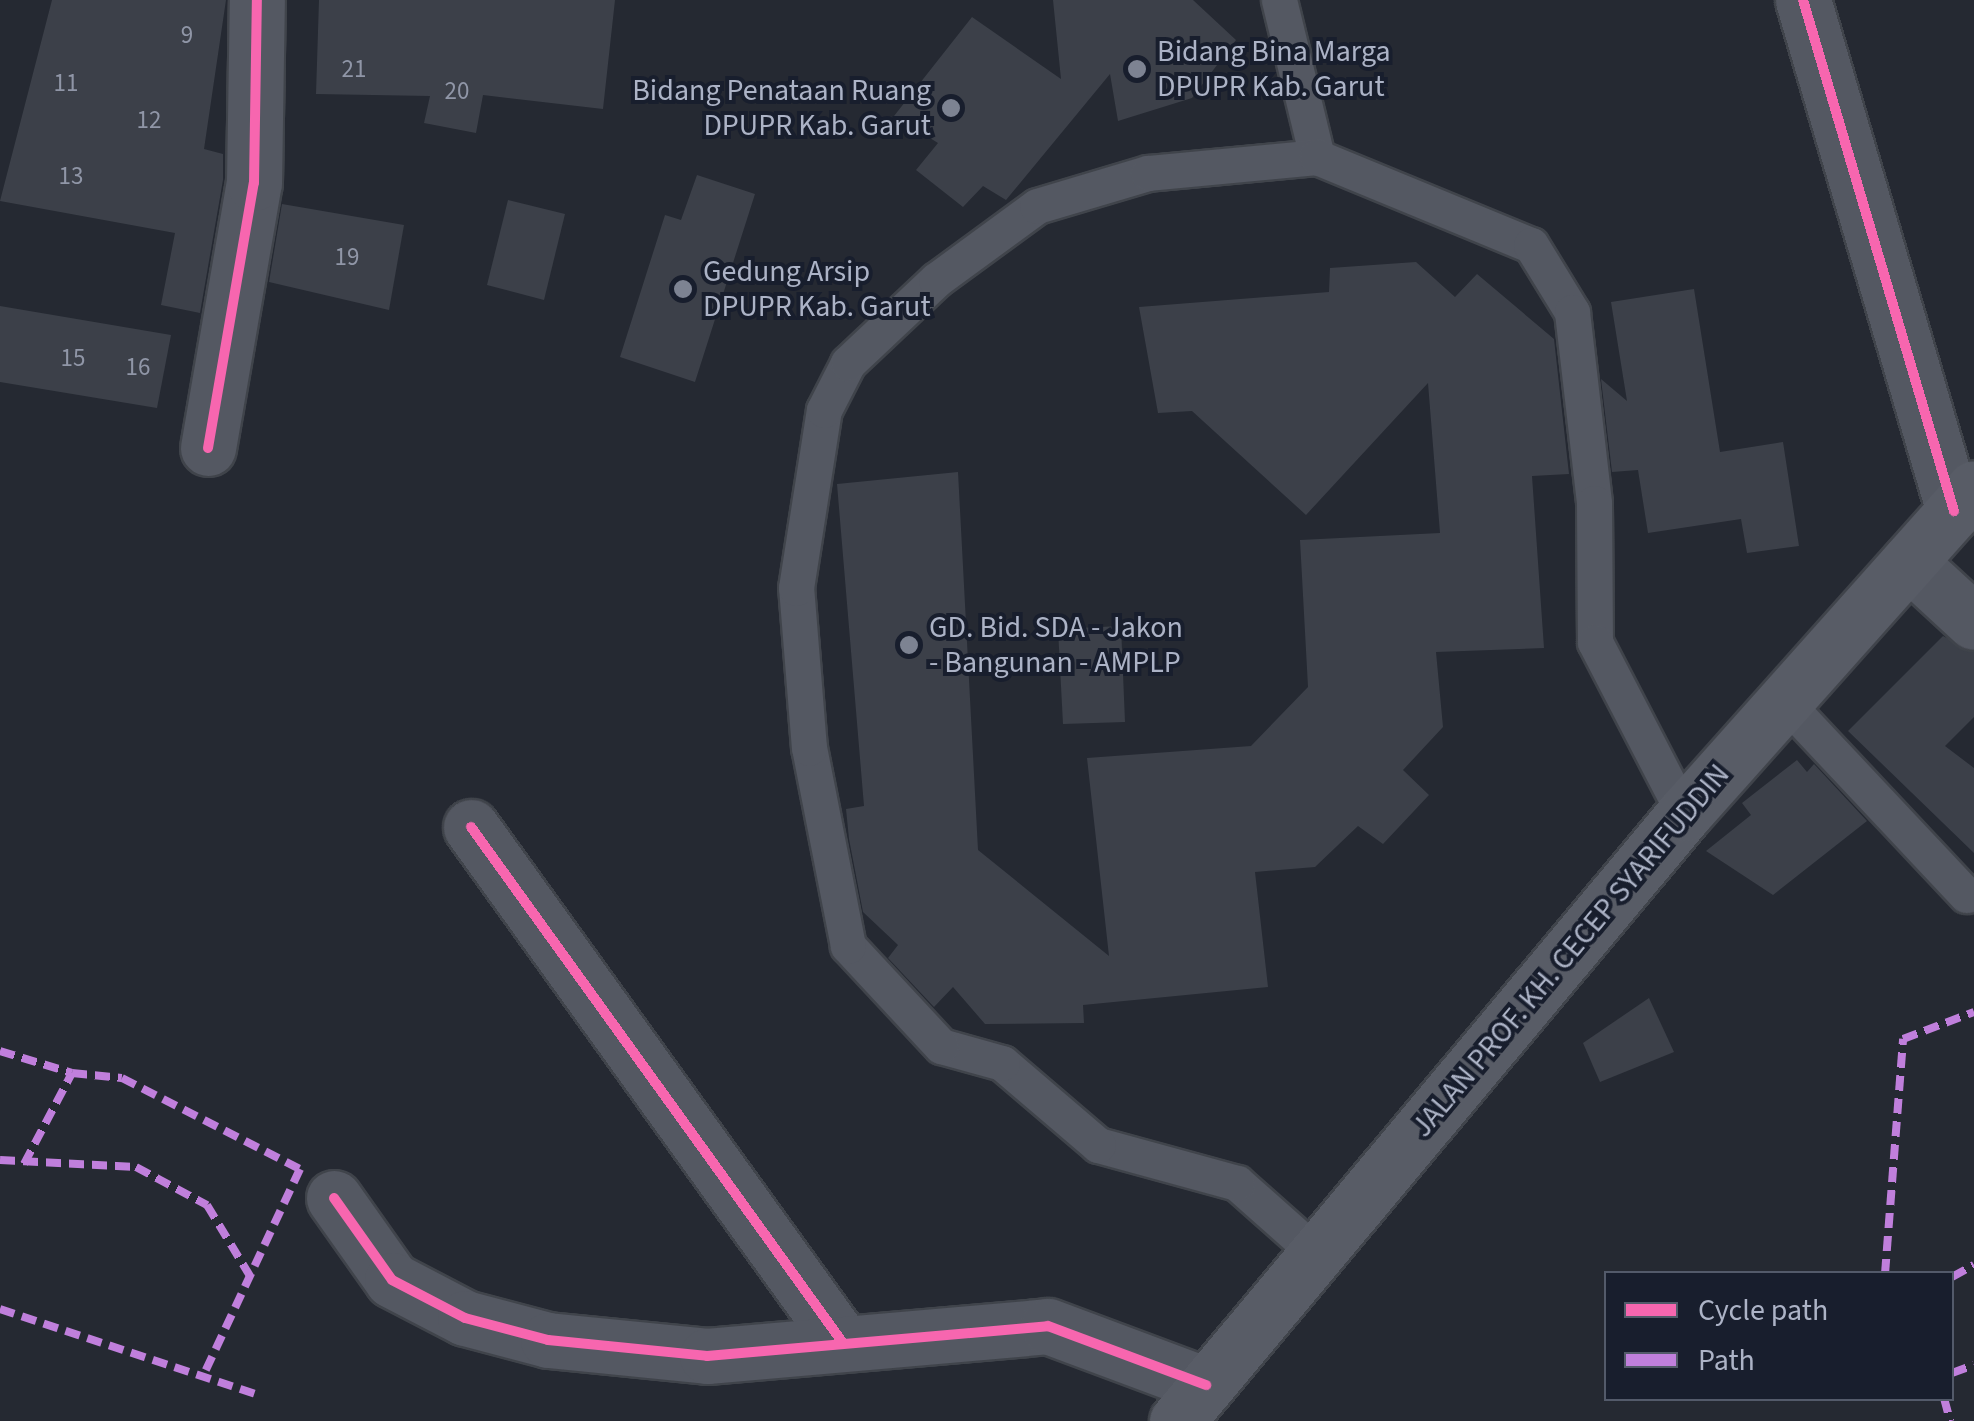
<!DOCTYPE html>
<style>
body{margin:0}
#map{position:relative;width:1974px;height:1421px;overflow:hidden;background:#252932;font-family:"Source Sans 3",sans-serif}
div>[style]{position:absolute}
.building>*{inset:0;background:#3c4049}
.roads{filter:drop-shadow(2px 0 #40444b) drop-shadow(-2px 0 #40444b) drop-shadow(0 2px #40444b) drop-shadow(0 -2px #40444b)}
.service>*{height:35px;margin:-17.5px;padding:0 17.5px;transform-origin:17.5px;border-radius:17.5px;background:#545862}
.minor>*{height:55px;margin:-27.5px;padding:0 27.5px;transform-origin:27.5px;border-radius:27.5px;background:#545862}
.secondary>*{height:55px;margin:-27.5px;padding:0 27.5px;transform-origin:27.5px;border-radius:27.5px;background:#585c66}
.quiet>*{height:8px;margin-top:-4px;transform-origin:0;background:repeating-linear-gradient(90deg,#c07fdc 0 15px,transparent 0 23px)}
.cycleway>*{height:10px;margin:-5px;padding:0 5px;transform-origin:5px;border-radius:5px;background:#f766af}
.dots>*{width:28px;height:28px;translate:-50% -50%;box-sizing:border-box;border:5px solid #181e2d;border-radius:50%}
span{translate:-50% -50%;white-space:nowrap;text-align:center;line-height:1.15;-webkit-text-stroke:8px #181e2d;paint-order:stroke}
.number-label{font-size:25px;color:#9096a7}
.number-label span{-webkit-text-stroke-width:0}
.poi-label{font-size:30px;color:#acb3c6}
.left{translate:0 -50%;text-align:left}
.right{translate:-100% -50%;text-align:right}
.street-label{font-size:30px;color:#acb3c6}
.legend{position:absolute;left:1604px;top:1271px;width:350px;height:130px;box-sizing:border-box;background:#181e2d;border:2px solid #535a6a;margin:0;padding:12px 18px;list-style:none;font-size:30px;color:#acb3c6}
.legend li{display:flex;align-items:center;gap:20px;height:50px}
.legend b{width:50px;border:2px solid #535a6a}
</style>
<div id="map">
<div class="building">
<div style="clip-path:polygon(52px 0,226px 0,204px 149px,223px 154px,223px 180px,200px 313px,161px 305px,175px 233px,0 201px)"></div>
<div style="clip-path:polygon(319px 0,615px 0,603px 109px,483px 95px,476px 133px,424px 123px,430px 96px,316px 94px)"></div>
<div style="clip-path:polygon(1053px 0,1193px 0,1236px 40px,1192px 98px,1118px 121px,1110px 74px,1006px 200px,983px 186px,963px 207px,916px 170px,938px 143px,894px 116px,972px 17px,1061px 79px)"></div>
<div style="clip-path:polygon(697px 175px,755px 194px,695px 382px,620px 357px,665px 215px,681px 220px)"></div>
<div style="clip-path:polygon(508px 200px,565px 214px,544px 300px,487px 285px)"></div>
<div style="clip-path:polygon(282px 204px,404px 225px,389px 310px,269px 282px)"></div>
<div style="clip-path:polygon(1416px 262px,1455px 297px,1477px 274px,1554px 339px,1569px 474px,1532px 476px,1544px 648px,1436px 652px,1443px 727px,1403px 770px,1429px 795px,1383px 844px,1358px 826px,1315px 867px,1255px 872px,1268px 987px,1083px 1005px,1084px 1023px,985px 1024px,953px 987px,934px 1007px,888px 958px,898px 945px,863px 912px,849px 839px,846px 809px,864px 806px,837px 484px,958px 472px,978px 850px,1109px 956px,1087px 758px,1251px 746px,1308px 687px,1300px 540px,1440px 533px,1428px 383px,1306px 515px,1192px 411px,1158px 413px,1139px 307px,1329px 292px,1330px 268px)"></div>
<div style="clip-path:polygon(1694px 289px,1720px 452px,1783px 442px,1799px 546px,1747px 553px,1741px 519px,1648px 533px,1638px 470px,1612px 472px,1601px 379px,1627px 401px,1611px 302px)"></div>
<div style="clip-path:polygon(0 306px,171px 335px,157px 408px,0 382px)"></div>
<div style="clip-path:polygon(1121px 626px,1125px 722px,1063px 724px,1058px 629px)"></div>
<div style="clip-path:polygon(1943px 636px,1974px 652px,1974px 717px,1945px 746px,1974px 768px,1974px 853px,1848px 731px)"></div>
<div style="clip-path:polygon(1797px 760px,1807px 772px,1814px 764px,1867px 821px,1773px 895px,1706px 851px,1751px 815px,1742px 803px)"></div>
<div style="clip-path:polygon(1649px 998px,1674px 1052px,1600px 1082px,1583px 1043px)"></div>
</div>
<div class="roads">
<div class="service">
<div style="left:1279px;top:0;width:162px;rotate:76.4deg"></div>
<div style="left:1785px;top:702px;width:265px;rotate:46.8deg"></div>
<div style="left:1317px;top:1254px;width:107px;rotate:-138.4deg"></div>
<div style="left:1237px;top:1183px;width:144px;rotate:-164.7deg"></div>
<div style="left:1098px;top:1145px;width:126px;rotate:-139.5deg"></div>
<div style="left:1002px;top:1063px;width:63px;rotate:-164.4deg"></div>
<div style="left:941px;top:1046px;width:137px;rotate:-132.9deg"></div>
<div style="left:848px;top:946px;width:202px;rotate:-101.1deg"></div>
<div style="left:809px;top:748px;width:161px;rotate:-94.6deg"></div>
<div style="left:796px;top:588px;width:180px;rotate:-81.1deg"></div>
<div style="left:824px;top:410px;width:53px;rotate:-62.9deg"></div>
<div style="left:848px;top:363px;width:121px;rotate:-43.3deg"></div>
<div style="left:936px;top:280px;width:125px;rotate:-36.2deg"></div>
<div style="left:1037px;top:206px;width:116px;rotate:-16.6deg"></div>
<div style="left:1148px;top:173px;width:170px;rotate:-5.4deg"></div>
<div style="left:1317px;top:157px;width:231px;rotate:22.4deg"></div>
<div style="left:1531px;top:245px;width:79px;rotate:58.5deg"></div>
<div style="left:1572px;top:312px;width:192px;rotate:83.4deg"></div>
<div style="left:1594px;top:503px;width:139px;rotate:89.6deg"></div>
<div style="left:1595px;top:642px;width:194px;rotate:62.6deg"></div>
</div>
<div class="minor">
<div style="left:1803px;top:0;width:533px;rotate:73.54deg"></div>
<div style="left:208px;top:448px;width:269px;rotate:-80.2deg"></div>
<div style="left:254px;top:183px;width:183px;rotate:-89.1deg"></div>
<div style="left:1909px;top:562px;width:88px;rotate:42.7deg"></div>
<div style="left:471px;top:827px;width:636px;rotate:54.21deg"></div>
<div style="left:334px;top:1198px;width:100px;rotate:54.7deg"></div>
<div style="left:392px;top:1280px;width:82px;rotate:27.5deg"></div>
<div style="left:465px;top:1318px;width:86px;rotate:14.8deg"></div>
<div style="left:548px;top:1340px;width:160px;rotate:5.7deg"></div>
<div style="left:707px;top:1356px;width:342px;rotate:-5deg"></div>
<div style="left:1048px;top:1326px;width:169px;rotate:20.5deg"></div>
</div>
<div class="secondary">
<div style="left:1177px;top:1421px;width:791px;rotate:-50.13deg"></div>
<div style="left:1684px;top:814px;width:436px;rotate:-48.3deg"></div>
</div>
</div>
<div class="quiet">
<div style="left:0;top:1051px;width:75px;rotate:17deg"></div>
<div style="left:0;top:1160px;width:136px;rotate:2.9deg"></div>
<div style="left:136px;top:1167px;width:81px;rotate:28.2deg"></div>
<div style="left:207px;top:1205px;width:83px;rotate:58.8deg"></div>
<div style="left:24px;top:1164px;width:103px;rotate:-62.2deg"></div>
<div style="left:72px;top:1073px;width:50px;rotate:5.7deg"></div>
<div style="left:122px;top:1078px;width:200px;rotate:27.1deg"></div>
<div style="left:300px;top:1169px;width:229px;rotate:115.1deg"></div>
<div style="left:1885px;top:1274px;width:236px;rotate:-85.6deg"></div>
<div style="left:1903px;top:1039px;width:76px;rotate:-20.8deg"></div>
<div style="left:1952px;top:1277px;width:25px;rotate:-29deg"></div>
<div style="left:0;top:1309px;width:270px;rotate:18.4deg"></div>
<div style="left:1952px;top:1373px;width:23px;rotate:-20deg"></div>
<div style="left:1944px;top:1398px;width:24px;rotate:75deg"></div>
</div>
<div class="cycleway">
<div style="left:1803px;top:0;width:533px;rotate:73.54deg"></div>
<div style="left:208px;top:448px;width:269px;rotate:-80.2deg"></div>
<div style="left:254px;top:183px;width:183px;rotate:-89.1deg"></div>
<div style="left:471px;top:827px;width:636px;rotate:54.21deg"></div>
<div style="left:334px;top:1198px;width:100px;rotate:54.7deg"></div>
<div style="left:392px;top:1280px;width:82px;rotate:27.5deg"></div>
<div style="left:465px;top:1318px;width:86px;rotate:14.8deg"></div>
<div style="left:548px;top:1340px;width:160px;rotate:5.7deg"></div>
<div style="left:707px;top:1356px;width:342px;rotate:-5deg"></div>
<div style="left:1048px;top:1326px;width:169px;rotate:20.5deg"></div>
</div>
<div class="dots">
<div style="left:1137px;top:69px;background:#7d8392"></div>
<div style="left:951px;top:108px;background:#7d8392"></div>
<div style="left:683px;top:289px;background:#7d8392"></div>
<div style="left:909px;top:645px;background:#7d8392"></div>
</div>
<div class="number-label">
<span style="left:187px;top:35px">9</span>
<span style="left:354px;top:69px">21</span>
<span style="left:66px;top:83px">11</span>
<span style="left:457px;top:91px">20</span>
<span style="left:149px;top:120px">12</span>
<span style="left:71px;top:176px">13</span>
<span style="left:347px;top:257px">19</span>
<span style="left:73px;top:358px">15</span>
<span style="left:138px;top:367px">16</span>
</div>
<div class="poi-label">
<span class="left" style="left:1157px;top:69px">Bidang Bina Marga<br>DPUPR Kab. Garut</span>
<span class="right" style="left:931px;top:108px">Bidang Penataan Ruang<br>DPUPR Kab. Garut</span>
<span class="left" style="left:703px;top:289px">Gedung Arsip<br>DPUPR Kab. Garut</span>
<span class="left" style="left:929px;top:645px">GD. Bid. SDA - Jakon<br>- Bangunan - AMPLP</span>
</div>
<div class="street-label">
<span style="left:1571px;top:951px;rotate:-50deg">JALAN PROF. KH. CECEP SYARIFUDDIN</span>
</div>
<ul class="legend">
<li><b style="height:12px;background:#f766af"></b>Cycle path</li>
<li><b style="height:12px;background:#c07fdc"></b>Path</li>
</ul>
</div>
